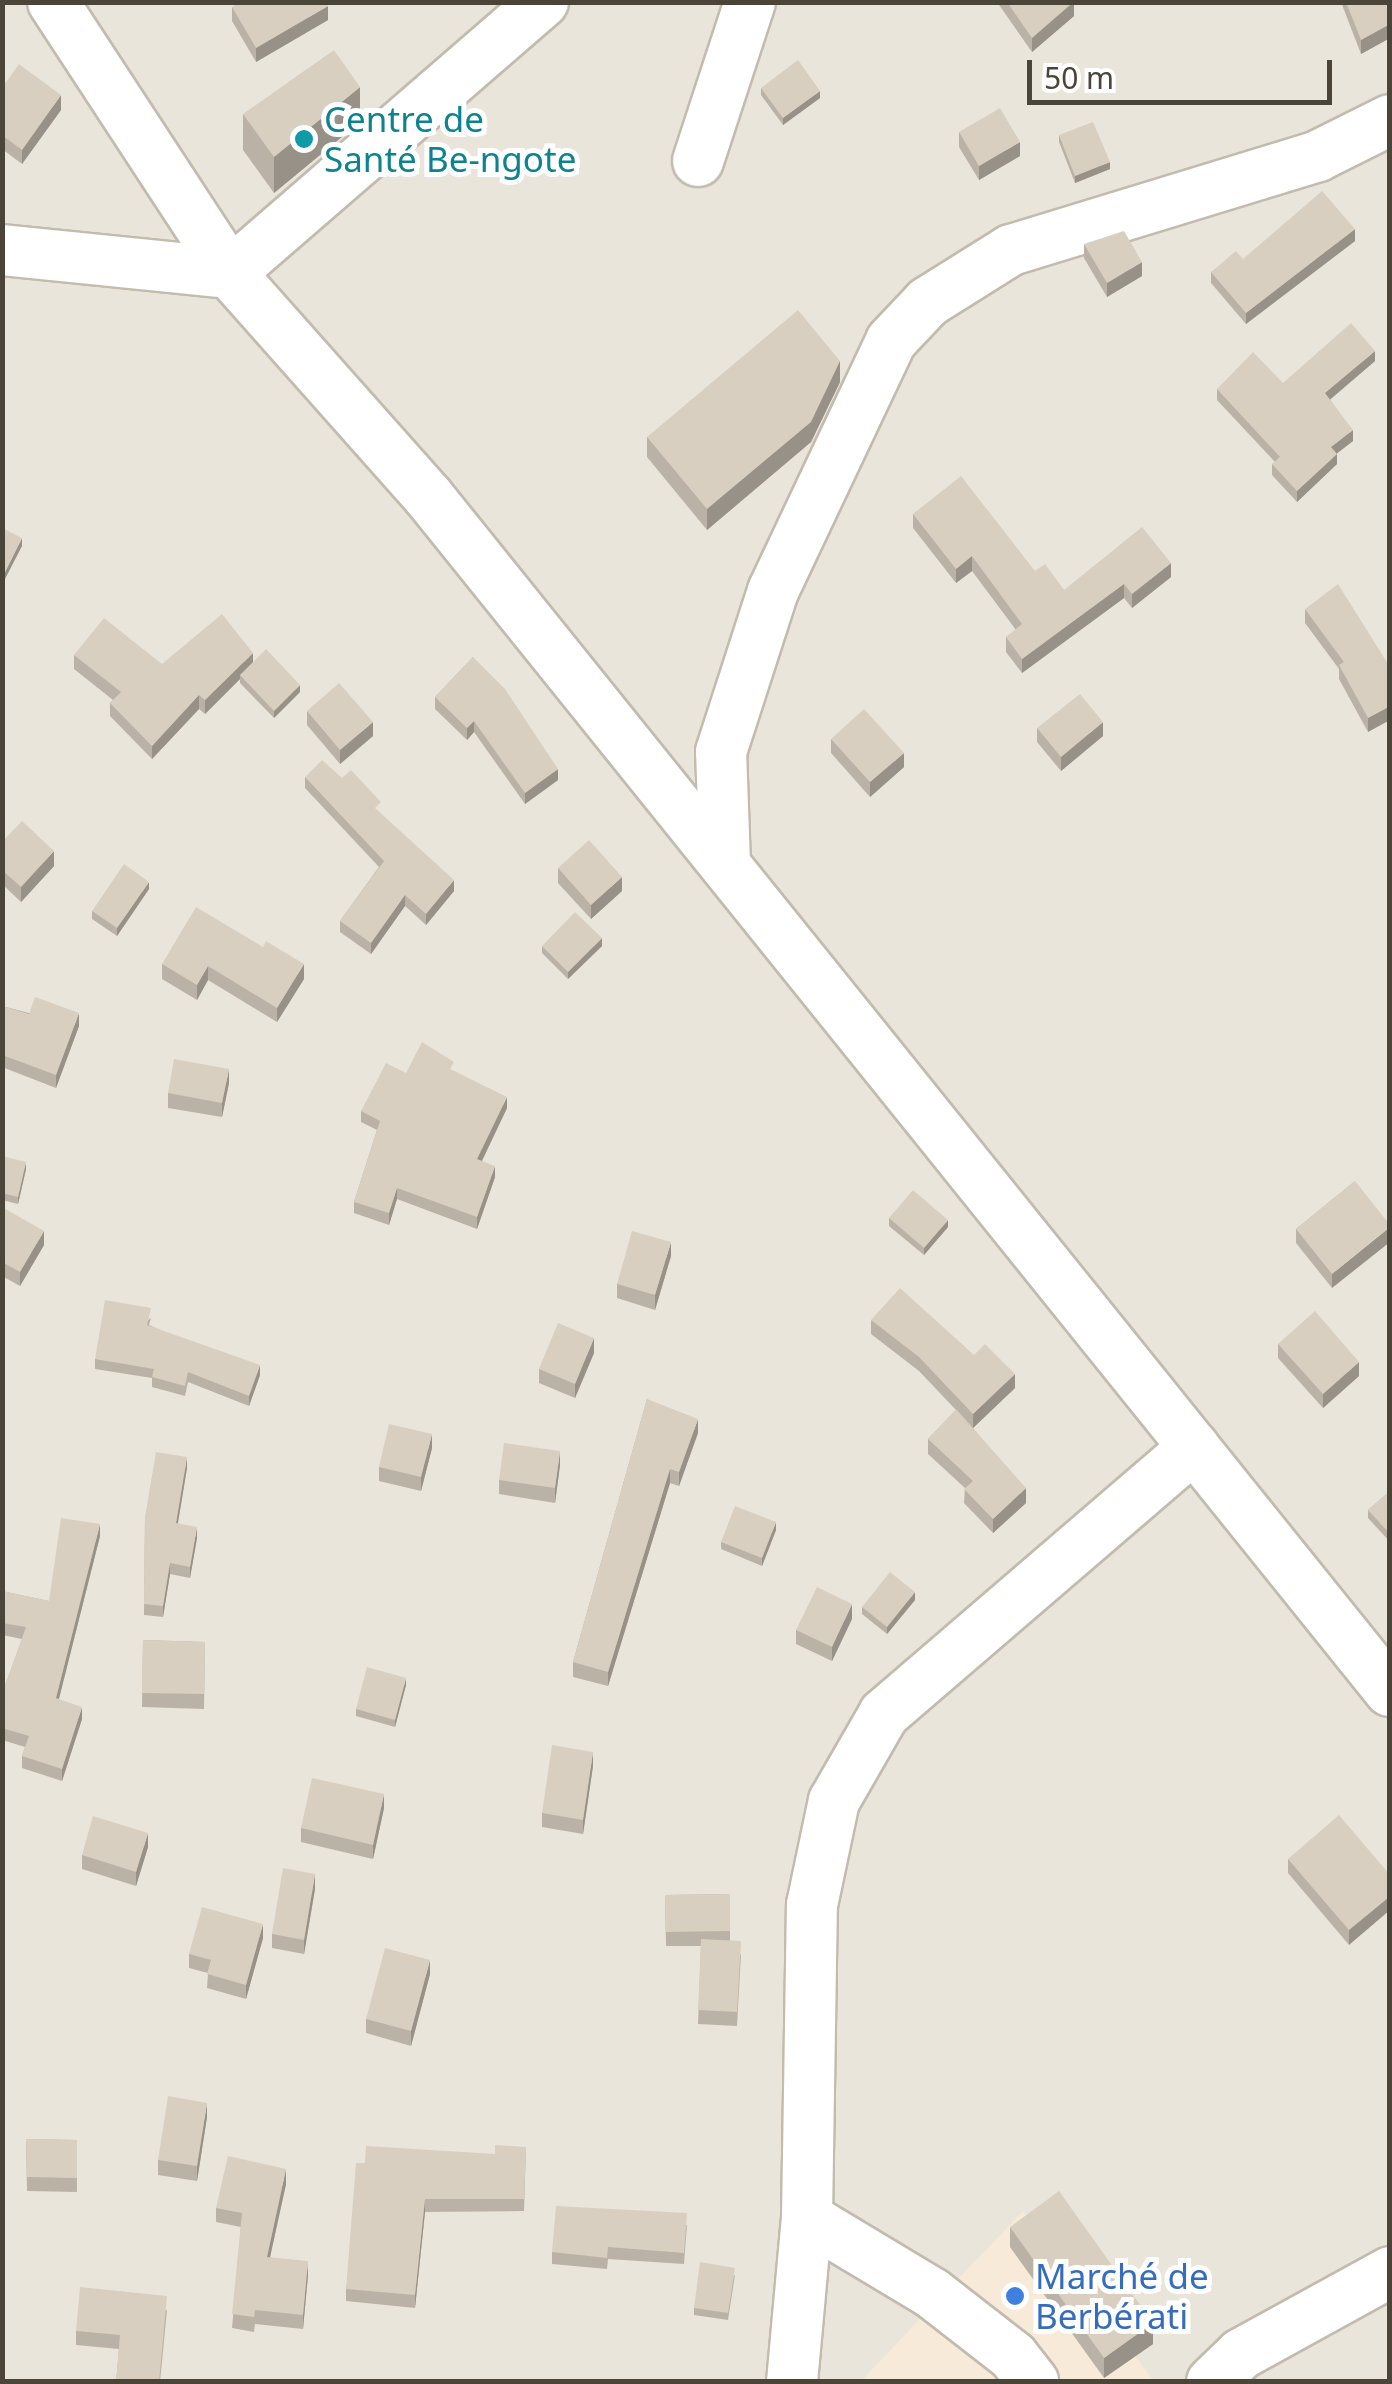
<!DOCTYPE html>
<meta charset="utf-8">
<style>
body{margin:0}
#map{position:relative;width:1392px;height:2384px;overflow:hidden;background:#f6f3ec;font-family:"Noto Sans",sans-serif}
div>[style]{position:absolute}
.residential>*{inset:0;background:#eae5da}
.commercial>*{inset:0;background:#f7ead8}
.roads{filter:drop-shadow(2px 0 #c2bbae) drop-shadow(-2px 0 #c2bbae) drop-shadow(0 2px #c2bbae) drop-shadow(0 -2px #c2bbae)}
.street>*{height:50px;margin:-25px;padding:0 25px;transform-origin:25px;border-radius:25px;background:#fff}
.wall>*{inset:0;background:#bab2a6}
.shaded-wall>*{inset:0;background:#979187}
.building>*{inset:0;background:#d8cfc1}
.dots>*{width:28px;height:28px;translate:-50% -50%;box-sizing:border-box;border:5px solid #fff;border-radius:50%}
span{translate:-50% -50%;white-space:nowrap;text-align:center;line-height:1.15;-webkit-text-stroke:10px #fff;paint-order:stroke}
.culture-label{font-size:35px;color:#0d838f}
.left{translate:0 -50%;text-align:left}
.shop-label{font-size:35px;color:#366cbe}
.frame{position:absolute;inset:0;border:5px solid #4b4439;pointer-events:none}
.scale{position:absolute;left:1027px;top:60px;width:305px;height:45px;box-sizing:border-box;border:5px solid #4b4439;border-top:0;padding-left:12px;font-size:30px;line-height:35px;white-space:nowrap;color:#4b4439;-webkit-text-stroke:8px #fff;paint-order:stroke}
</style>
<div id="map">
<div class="residential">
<div style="clip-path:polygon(3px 3px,1389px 3px,1389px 2381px,3px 2381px)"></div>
</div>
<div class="commercial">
<div style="clip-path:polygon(1023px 2211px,1154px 2381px,860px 2382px)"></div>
</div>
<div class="roads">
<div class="street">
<div style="left:53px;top:2px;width:324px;rotate:56.8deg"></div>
<div style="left:230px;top:273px;width:298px;rotate:48.4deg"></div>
<div style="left:428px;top:496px;width:1534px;rotate:51.17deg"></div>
<div style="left:698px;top:161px;width:167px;rotate:-71.9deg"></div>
<div style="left:2px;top:250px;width:229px;rotate:5.8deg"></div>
<div style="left:230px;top:273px;width:414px;rotate:-40.9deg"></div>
<div style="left:725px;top:864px;width:112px;rotate:-92deg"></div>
<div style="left:721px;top:752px;width:169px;rotate:-72.1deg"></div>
<div style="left:773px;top:591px;width:276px;rotate:-64.7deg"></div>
<div style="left:891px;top:341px;width:54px;rotate:-46.5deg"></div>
<div style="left:928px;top:302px;width:98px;rotate:-32.1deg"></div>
<div style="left:1011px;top:250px;width:321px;rotate:-17deg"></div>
<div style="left:1318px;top:156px;width:80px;rotate:-26.6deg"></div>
<div style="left:807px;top:2218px;width:146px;rotate:31deg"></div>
<div style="left:932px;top:2293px;width:103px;rotate:37.9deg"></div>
<div style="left:1013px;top:2356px;width:33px;rotate:52deg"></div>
<div style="left:792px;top:2382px;width:165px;rotate:-84.8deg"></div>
<div style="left:807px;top:2218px;width:313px;rotate:-89.1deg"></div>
<div style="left:812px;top:1905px;width:106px;rotate:-78.1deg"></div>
<div style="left:834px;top:1801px;width:100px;rotate:-60.1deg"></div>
<div style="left:884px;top:1714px;width:409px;rotate:-40.7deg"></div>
<div style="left:1212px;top:2382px;width:40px;rotate:-44deg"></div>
<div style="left:1241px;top:2354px;width:170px;rotate:-28.8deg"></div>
</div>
</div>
<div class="wall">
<div style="clip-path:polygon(997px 2px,1074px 2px,1074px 16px,1032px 52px)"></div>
<div style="clip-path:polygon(1341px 2px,1390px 2px,1390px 38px,1361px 54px)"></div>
<div style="clip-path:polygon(232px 7px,328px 20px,256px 62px,232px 21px)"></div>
<div style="clip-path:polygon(2px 88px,61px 110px,22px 164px,2px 149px)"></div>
<div style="clip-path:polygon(761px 88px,820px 98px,783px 125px,761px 95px)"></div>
<div style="clip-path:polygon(243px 114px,360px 122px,274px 193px,243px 150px)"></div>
<div style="clip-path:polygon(959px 132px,1020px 156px,979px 180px,959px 147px)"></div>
<div style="clip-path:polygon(1059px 135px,1110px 169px,1075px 183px,1059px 142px)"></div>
<div style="clip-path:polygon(1355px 241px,1246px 324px,1211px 283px,1211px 272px,1243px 259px)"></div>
<div style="clip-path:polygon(1084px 244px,1142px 276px,1107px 297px,1084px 258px)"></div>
<div style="clip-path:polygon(1375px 361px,1330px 399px,1353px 441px,1337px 453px,1337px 464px,1297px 502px,1272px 475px,1272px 464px,1275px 462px,1217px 400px,1217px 389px,1283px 383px)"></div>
<div style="clip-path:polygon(840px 382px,811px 442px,707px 530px,647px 457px,647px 437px)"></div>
<div style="clip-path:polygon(913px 514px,1035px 571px,1064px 590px,1171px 577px,1132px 608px,1124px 598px,1022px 673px,1006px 652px,1006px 637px,1016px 630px,972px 571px,956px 583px,913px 528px)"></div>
<div style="clip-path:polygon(1305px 609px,1390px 667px,1368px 732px,1339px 679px,1339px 669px,1305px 623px)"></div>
<div style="clip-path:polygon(74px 655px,162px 664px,253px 662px,300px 692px,274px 718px,240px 683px,240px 679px,205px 714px,199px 709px,152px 759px,110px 716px,110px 703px,113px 700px,74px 669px)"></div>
<div style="clip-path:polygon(473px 657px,558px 780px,525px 804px,474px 732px,467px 740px,435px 709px,435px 697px)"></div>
<div style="clip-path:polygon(307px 711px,373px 736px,340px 764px,307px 725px)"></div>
<div style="clip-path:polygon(1037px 728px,1103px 736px,1061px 771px,1037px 742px)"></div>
<div style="clip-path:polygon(831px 739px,904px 767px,870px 797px,831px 753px)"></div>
<div style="clip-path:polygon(305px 777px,380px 813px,454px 891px,426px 925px,405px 906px,371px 954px,340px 932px,340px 921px,379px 867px,305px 788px)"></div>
<div style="clip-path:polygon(2px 842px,54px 866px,21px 902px,2px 884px)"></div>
<div style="clip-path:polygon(558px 868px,622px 891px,591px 919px,558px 883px)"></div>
<div style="clip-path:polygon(149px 889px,117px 936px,92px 919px,92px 911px)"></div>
<div style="clip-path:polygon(542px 946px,602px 946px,568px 979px,542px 953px)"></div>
<div style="clip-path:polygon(263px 947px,304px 979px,277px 1022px,208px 980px,197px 1000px,162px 979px,162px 964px)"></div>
<div style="clip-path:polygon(2px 1006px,79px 1026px,56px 1088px,2px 1067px)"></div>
<div style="clip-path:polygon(454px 1071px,507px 1108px,482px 1161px,495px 1177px,477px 1229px,397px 1199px,389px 1225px,354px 1213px,354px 1202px,377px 1130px,361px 1122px,361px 1111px,406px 1073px)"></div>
<div style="clip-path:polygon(229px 1083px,222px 1117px,168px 1108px,168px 1093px)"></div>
<div style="clip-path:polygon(2px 1156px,26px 1169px,18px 1204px,2px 1200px)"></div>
<div style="clip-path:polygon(1355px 1181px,1332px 1288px,1296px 1243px,1296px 1229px)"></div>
<div style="clip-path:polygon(2px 1207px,44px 1245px,20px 1286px,2px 1276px)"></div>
<div style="clip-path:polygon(889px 1218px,948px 1227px,924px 1255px,889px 1226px)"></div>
<div style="clip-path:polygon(671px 1256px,655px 1310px,617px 1298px,617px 1284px)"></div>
<div style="clip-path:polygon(151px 1318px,149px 1325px,260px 1375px,249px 1406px,188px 1382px,185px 1396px,152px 1387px,152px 1378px,95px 1369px,95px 1359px)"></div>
<div style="clip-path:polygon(871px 1320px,974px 1355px,1015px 1388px,973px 1428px,1026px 1503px,993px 1533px,964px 1503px,965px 1488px,928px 1454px,928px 1439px,956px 1410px,919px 1371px,871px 1334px)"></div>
<div style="clip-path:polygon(1278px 1344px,1359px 1376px,1323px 1408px,1278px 1358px)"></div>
<div style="clip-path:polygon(594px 1353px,575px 1398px,539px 1383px,539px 1369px)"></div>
<div style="clip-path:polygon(647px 1399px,698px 1433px,679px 1486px,670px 1483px,608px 1686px,573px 1677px,573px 1662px)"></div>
<div style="clip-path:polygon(432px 1448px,421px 1491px,379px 1481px,379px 1467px)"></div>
<div style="clip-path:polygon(560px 1465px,555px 1503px,499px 1494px,499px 1480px)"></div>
<div style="clip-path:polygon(187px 1468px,178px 1523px,197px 1538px,190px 1578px,170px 1574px,163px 1617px,144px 1615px,145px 1517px)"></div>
<div style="clip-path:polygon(1390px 1491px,1390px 1542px,1368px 1518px,1368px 1510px)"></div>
<div style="clip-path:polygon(776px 1530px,762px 1566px,721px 1549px,721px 1542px)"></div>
<div style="clip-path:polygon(100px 1536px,59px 1699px,82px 1719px,62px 1781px,22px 1768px,22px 1756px,25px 1747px,2px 1740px,2px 1694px,22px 1639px,2px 1635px,2px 1591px,49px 1601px)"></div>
<div style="clip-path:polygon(915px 1600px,887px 1634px,862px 1614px,862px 1607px)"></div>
<div style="clip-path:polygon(852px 1619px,832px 1661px,796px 1644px,796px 1630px)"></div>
<div style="clip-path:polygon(143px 1640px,205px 1642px,204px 1709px,142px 1707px)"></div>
<div style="clip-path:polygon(406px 1685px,395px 1727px,356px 1716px,356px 1709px)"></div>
<div style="clip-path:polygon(593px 1766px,583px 1834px,542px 1827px,542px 1813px)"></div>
<div style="clip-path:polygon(384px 1808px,373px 1859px,301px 1842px,301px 1828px)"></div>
<div style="clip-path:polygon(148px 1847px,136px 1886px,82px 1869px,82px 1855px)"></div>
<div style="clip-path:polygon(1288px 1859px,1390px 1875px,1349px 1945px,1288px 1873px)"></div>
<div style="clip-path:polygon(315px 1889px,304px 1954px,272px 1948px,272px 1934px)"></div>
<div style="clip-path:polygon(730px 1894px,730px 1940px,741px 1955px,737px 2026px,698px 2024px,701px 1946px,666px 1946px,665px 1895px)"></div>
<div style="clip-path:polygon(263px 1938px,246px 1999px,207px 1988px,208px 1973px,189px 1968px,189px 1954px)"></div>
<div style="clip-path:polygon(430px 1974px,411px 2046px,366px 2033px,366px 2019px)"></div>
<div style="clip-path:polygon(207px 2117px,197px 2181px,158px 2175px,158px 2160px)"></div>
<div style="clip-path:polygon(26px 2139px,77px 2140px,77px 2192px,27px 2191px)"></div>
<div style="clip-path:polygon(526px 2147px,524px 2211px,425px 2212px,415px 2308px,346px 2301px,346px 2289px,365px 2163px,495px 2154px)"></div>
<div style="clip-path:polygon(286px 2184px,270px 2257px,308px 2275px,303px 2329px,255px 2324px,254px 2332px,232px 2328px,241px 2227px,216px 2222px,216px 2208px)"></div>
<div style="clip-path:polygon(687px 2225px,684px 2264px,608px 2259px,607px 2269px,552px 2264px,552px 2252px)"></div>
<div style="clip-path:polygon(1010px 2227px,1153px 2344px,1104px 2378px,1010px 2247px)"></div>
<div style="clip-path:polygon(735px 2275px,728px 2320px,694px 2315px,694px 2308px)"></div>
<div style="clip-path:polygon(167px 2310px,160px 2382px,116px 2382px,119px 2349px,76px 2345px,76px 2331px)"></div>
</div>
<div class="shaded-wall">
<div style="clip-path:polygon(1074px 2px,1074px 16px,1032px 52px,1032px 38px)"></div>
<div style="clip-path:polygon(328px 6px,328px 20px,256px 62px,256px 48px)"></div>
<div style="clip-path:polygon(1390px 24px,1390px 38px,1361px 54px,1361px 40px)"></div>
<div style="clip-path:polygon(360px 87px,360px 122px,274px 193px,274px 157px)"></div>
<div style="clip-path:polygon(820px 91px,820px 98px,783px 125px,783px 118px)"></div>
<div style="clip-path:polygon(61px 95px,61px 110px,22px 164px,22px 150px)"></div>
<div style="clip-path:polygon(1020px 142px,1020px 156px,979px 180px,979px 166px)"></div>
<div style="clip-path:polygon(1110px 162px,1110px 169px,1075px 183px,1075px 176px)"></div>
<div style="clip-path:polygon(1355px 229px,1355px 241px,1246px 324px,1246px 313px)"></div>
<div style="clip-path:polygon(1142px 262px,1142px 276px,1107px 297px,1107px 283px)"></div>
<div style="clip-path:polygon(1375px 351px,1375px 361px,1325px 404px,1325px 393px)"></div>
<div style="clip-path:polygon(840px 361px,840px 382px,811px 442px,707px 530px,707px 509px)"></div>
<div style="clip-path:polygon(1353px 430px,1353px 441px,1331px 458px,1331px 447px)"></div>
<div style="clip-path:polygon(1337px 454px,1337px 464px,1297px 502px,1297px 491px)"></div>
<div style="clip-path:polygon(22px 538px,22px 546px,5px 579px,5px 572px)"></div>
<div style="clip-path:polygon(972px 556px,972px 571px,956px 583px,956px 569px)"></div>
<div style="clip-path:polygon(1171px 563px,1171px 577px,1132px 608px,1132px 594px)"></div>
<div style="clip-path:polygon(1124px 584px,1124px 598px,1022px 673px,1022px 659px)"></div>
<div style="clip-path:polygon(253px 653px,253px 666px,240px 675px,240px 679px,205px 714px,205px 700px)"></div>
<div style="clip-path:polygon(300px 685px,300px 692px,274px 718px,274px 711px)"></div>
<div style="clip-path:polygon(199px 695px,199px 709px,152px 759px,152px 746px)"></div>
<div style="clip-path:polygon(1390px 706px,1390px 720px,1368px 732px,1368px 718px)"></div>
<div style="clip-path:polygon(474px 721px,474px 732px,467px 740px,467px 728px)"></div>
<div style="clip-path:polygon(373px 722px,373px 736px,340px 764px,340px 750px)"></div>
<div style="clip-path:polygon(1103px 722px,1103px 736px,1061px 771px,1061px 757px)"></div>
<div style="clip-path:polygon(904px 753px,904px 767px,870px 797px,870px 782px)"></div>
<div style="clip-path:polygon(558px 769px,558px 780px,525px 804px,525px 793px)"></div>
<div style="clip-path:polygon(54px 851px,54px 866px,21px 902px,21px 887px)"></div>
<div style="clip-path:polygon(622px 877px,622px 891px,591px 919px,591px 905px)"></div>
<div style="clip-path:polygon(454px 880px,454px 891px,426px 925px,426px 914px)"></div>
<div style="clip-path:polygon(149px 882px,149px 889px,117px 936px,117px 928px)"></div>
<div style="clip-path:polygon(405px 895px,405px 906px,371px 954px,371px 943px)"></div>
<div style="clip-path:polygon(602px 938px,602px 946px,568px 979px,568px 972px)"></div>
<div style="clip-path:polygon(304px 964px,304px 979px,277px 1022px,277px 1008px)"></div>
<div style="clip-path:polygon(208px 966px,208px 980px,197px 1000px,197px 985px)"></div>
<div style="clip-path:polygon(79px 1013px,79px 1026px,56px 1088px,56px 1075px)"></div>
<div style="clip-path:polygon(229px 1069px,229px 1083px,222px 1117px,222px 1103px)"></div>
<div style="clip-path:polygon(507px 1097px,507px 1108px,477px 1171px,477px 1159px)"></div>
<div style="clip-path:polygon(26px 1162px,26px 1169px,18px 1204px,18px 1197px)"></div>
<div style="clip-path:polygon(495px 1166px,495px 1177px,477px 1229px,477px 1217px)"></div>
<div style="clip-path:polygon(397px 1188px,397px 1199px,389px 1225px,389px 1213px)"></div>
<div style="clip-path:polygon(948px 1220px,948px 1227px,924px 1255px,924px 1248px)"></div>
<div style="clip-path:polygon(1390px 1227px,1390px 1242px,1332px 1288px,1332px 1274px)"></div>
<div style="clip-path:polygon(44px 1231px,44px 1245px,20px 1286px,20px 1272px)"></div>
<div style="clip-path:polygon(671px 1242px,671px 1256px,655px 1310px,655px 1295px)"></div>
<div style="clip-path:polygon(594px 1338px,594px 1353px,575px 1398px,575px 1384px)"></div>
<div style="clip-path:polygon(1359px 1362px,1359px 1376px,1323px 1408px,1323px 1394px)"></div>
<div style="clip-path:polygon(260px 1365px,260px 1375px,249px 1406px,249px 1396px)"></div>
<div style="clip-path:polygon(1015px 1374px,1015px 1388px,973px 1428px,973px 1414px)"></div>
<div style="clip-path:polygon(698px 1419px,698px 1433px,679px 1486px,679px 1472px)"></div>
<div style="clip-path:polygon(432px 1434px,432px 1448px,421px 1491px,421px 1477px)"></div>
<div style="clip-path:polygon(560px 1451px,560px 1465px,555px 1503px,555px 1488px)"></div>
<div style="clip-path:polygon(187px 1457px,187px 1468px,176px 1534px,176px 1523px)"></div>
<div style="clip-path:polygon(670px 1469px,670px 1483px,608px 1686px,608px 1672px)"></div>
<div style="clip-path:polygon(1026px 1488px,1026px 1503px,993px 1533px,993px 1519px)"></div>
<div style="clip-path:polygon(776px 1522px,776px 1530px,762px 1566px,762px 1558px)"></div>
<div style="clip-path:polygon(100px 1524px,100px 1536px,56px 1710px,56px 1698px)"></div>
<div style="clip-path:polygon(197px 1527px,197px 1538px,190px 1578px,190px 1567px)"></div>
<div style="clip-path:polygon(170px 1563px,170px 1574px,163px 1617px,163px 1606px)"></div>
<div style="clip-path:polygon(915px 1592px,915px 1600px,887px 1634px,887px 1627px)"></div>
<div style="clip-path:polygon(852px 1604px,852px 1619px,832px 1661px,832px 1647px)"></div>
<div style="clip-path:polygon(406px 1678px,406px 1685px,395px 1727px,395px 1720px)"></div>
<div style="clip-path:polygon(82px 1707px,82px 1719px,62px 1781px,62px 1769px)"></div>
<div style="clip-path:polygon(593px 1752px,593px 1766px,583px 1834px,583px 1820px)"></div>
<div style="clip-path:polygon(384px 1794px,384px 1808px,373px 1859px,373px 1845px)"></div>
<div style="clip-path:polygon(148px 1833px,148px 1847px,136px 1886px,136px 1872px)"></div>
<div style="clip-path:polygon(315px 1874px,315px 1889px,304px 1954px,304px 1940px)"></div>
<div style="clip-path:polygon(1390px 1896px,1390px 1910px,1349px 1945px,1349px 1930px)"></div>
<div style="clip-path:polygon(263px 1924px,263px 1938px,246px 1999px,246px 1985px)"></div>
<div style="clip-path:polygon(430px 1960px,430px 1974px,411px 2046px,411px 2031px)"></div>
<div style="clip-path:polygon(207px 2103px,207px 2117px,197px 2181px,197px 2166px)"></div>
<div style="clip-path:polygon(286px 2169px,286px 2184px,267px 2271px,267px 2257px)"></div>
<div style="clip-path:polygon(425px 2199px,425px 2212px,415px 2308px,415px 2295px)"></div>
<div style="clip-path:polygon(308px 2261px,308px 2275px,303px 2329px,303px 2315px)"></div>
<div style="clip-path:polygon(1153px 2323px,1153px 2344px,1104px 2378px,1104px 2358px)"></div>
</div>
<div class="building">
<div style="clip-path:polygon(239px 2px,326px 2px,328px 6px,256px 48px,232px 7px)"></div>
<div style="clip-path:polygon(1007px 2px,1073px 2px,1032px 38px)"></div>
<div style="clip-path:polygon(1346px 2px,1390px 2px,1390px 24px,1361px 40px)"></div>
<div style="clip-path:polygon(334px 50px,360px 87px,274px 157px,243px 114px)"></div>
<div style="clip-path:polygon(798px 60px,820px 91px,783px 118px,761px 88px)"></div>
<div style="clip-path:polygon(19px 64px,61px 95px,22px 150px,2px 135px,2px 88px)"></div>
<div style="clip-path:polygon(1000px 108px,1020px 142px,979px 166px,959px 132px)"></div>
<div style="clip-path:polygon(1093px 122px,1110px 162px,1075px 176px,1059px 135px)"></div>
<div style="clip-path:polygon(1322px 191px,1355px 229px,1246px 313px,1211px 272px,1236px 251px,1243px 259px)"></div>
<div style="clip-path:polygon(1124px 231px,1142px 262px,1107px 283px,1084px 244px)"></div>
<div style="clip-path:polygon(798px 310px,840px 361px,811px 422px,707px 509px,647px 437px)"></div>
<div style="clip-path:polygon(1351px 323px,1375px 351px,1325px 393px,1353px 430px,1331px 447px,1337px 454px,1297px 491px,1272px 464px,1280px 457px,1217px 389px,1253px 352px,1283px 383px)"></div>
<div style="clip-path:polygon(961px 476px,1035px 571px,1045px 564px,1064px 590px,1142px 527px,1171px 563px,1132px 594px,1124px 584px,1022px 659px,1006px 637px,1022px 624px,972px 556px,956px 569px,913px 514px)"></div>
<div style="clip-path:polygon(2px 528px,22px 538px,5px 572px,2px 570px)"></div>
<div style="clip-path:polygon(1338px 584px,1390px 667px,1390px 706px,1368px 718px,1339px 665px,1344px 662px,1305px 609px)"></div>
<div style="clip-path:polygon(222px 614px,253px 653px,205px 700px,199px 695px,152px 746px,110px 703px,121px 692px,74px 655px,104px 618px,162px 664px)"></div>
<div style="clip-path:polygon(266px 649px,300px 685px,274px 711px,240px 675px)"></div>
<div style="clip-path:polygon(473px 657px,505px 689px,558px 769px,525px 793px,474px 721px,467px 728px,435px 697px)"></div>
<div style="clip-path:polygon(339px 683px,373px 722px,340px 750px,307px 711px)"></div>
<div style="clip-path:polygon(1080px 694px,1103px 722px,1061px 757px,1037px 728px)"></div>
<div style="clip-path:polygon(864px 709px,904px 753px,870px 782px,831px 739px)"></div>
<div style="clip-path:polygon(322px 760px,342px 778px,351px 770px,381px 802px,375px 808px,454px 880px,426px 914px,405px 895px,371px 943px,340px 921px,384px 861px,305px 777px)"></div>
<div style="clip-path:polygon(22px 821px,54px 851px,21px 887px,2px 870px,2px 842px)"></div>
<div style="clip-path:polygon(589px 840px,622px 877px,591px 905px,558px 868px)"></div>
<div style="clip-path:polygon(124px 864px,149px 882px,117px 928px,92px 911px)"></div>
<div style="clip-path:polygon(196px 907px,263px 947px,266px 941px,304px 964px,277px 1008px,208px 966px,197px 985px,162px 964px)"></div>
<div style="clip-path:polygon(575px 912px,602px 938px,568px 972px,542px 946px)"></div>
<div style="clip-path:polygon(35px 997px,79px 1013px,56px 1075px,2px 1055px,2px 1006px,29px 1014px)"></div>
<div style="clip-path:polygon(422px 1042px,454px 1062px,450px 1069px,507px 1097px,477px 1159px,495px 1166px,477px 1217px,397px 1188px,389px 1213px,354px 1202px,380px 1121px,361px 1111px,386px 1063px,406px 1073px)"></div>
<div style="clip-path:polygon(174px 1059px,229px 1069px,222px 1103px,168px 1093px)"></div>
<div style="clip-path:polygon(2px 1156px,26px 1162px,18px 1197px,2px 1193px)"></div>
<div style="clip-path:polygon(1355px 1181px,1390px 1225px,1390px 1227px,1332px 1274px,1296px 1229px)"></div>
<div style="clip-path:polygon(913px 1190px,948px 1220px,924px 1248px,889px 1218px)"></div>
<div style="clip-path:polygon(2px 1207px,44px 1231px,20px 1272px,2px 1262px)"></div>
<div style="clip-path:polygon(632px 1231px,671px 1242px,655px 1295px,617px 1284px)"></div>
<div style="clip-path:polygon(900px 1288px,974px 1355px,985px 1344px,1015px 1374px,973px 1414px,919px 1357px,871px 1320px)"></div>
<div style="clip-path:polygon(105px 1300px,151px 1308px,147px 1325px,260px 1365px,249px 1396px,188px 1372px,185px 1386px,152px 1377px,154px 1369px,95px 1359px)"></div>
<div style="clip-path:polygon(1315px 1311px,1359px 1362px,1323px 1394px,1278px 1344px)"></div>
<div style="clip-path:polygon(558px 1323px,594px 1338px,575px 1384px,539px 1369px)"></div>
<div style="clip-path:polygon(647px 1399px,698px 1419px,679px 1472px,670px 1469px,608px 1672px,573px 1662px)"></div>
<div style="clip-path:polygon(956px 1409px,1026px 1488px,993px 1519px,964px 1489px,973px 1481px,928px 1439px)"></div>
<div style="clip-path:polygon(389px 1424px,432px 1434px,421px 1477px,379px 1467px)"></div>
<div style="clip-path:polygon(504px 1443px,560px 1451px,555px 1488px,499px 1480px)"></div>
<div style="clip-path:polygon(156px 1452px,187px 1457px,176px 1523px,197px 1527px,190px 1567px,170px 1563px,163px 1606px,144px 1604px,145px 1517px)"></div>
<div style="clip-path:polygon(1390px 1491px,1390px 1534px,1368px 1510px)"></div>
<div style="clip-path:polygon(735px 1506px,776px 1522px,762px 1558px,721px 1542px)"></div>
<div style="clip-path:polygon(61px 1518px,100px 1524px,56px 1698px,82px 1707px,62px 1769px,22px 1756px,29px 1736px,2px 1728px,2px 1694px,26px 1627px,2px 1623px,2px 1591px,49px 1601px)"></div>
<div style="clip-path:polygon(890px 1572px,915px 1592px,887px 1627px,862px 1607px)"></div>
<div style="clip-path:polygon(817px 1587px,852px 1604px,832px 1647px,796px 1630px)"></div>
<div style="clip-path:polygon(143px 1640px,205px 1642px,204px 1694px,142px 1693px)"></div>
<div style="clip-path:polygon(367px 1667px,406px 1678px,395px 1720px,356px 1709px)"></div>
<div style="clip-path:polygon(552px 1745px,593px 1752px,583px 1820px,542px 1813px)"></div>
<div style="clip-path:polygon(312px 1778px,384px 1794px,373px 1845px,301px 1828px)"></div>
<div style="clip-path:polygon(1339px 1815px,1390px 1875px,1390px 1896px,1349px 1930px,1288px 1859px)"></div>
<div style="clip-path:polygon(93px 1816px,148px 1833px,136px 1872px,82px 1855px)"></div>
<div style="clip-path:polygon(283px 1868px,315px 1874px,304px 1940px,272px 1934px)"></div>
<div style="clip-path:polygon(730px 1894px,730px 1931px,666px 1932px,665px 1895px)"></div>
<div style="clip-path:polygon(202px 1907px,263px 1924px,246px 1985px,207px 1974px,211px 1960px,189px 1954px)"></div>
<div style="clip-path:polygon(701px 1939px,741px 1941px,737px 2012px,698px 2010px)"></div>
<div style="clip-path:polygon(385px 1948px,430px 1960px,411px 2031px,366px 2019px)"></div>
<div style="clip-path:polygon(168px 2096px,207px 2103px,197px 2166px,158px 2160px)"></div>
<div style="clip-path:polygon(26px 2139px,77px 2140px,77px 2178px,27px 2177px)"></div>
<div style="clip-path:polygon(495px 2145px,526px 2147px,524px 2199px,425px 2199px,415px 2295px,346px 2289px,356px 2163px,365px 2163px,366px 2146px,495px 2154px)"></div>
<div style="clip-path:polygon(228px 2156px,286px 2169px,267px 2257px,308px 2261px,303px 2315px,255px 2310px,254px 2317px,232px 2314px,242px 2213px,216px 2208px)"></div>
<div style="clip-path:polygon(1059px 2191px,1153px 2323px,1104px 2358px,1010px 2227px)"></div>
<div style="clip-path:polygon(556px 2206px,687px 2213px,684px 2253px,608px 2247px,607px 2258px,552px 2252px)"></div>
<div style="clip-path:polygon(700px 2262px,735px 2268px,728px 2313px,694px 2308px)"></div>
<div style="clip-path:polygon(80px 2287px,167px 2296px,159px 2382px,116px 2382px,120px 2335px,76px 2331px)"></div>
</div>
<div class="dots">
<div style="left:304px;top:139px;background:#0f9aa8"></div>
<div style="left:1015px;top:2296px;background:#3f7fe0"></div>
</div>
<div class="culture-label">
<span class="left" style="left:324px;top:139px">Centre de<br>Santé Be-ngote</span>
</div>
<div class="shop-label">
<span class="left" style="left:1035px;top:2296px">Marché de<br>Berbérati</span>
</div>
<div class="frame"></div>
<div class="scale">50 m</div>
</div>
